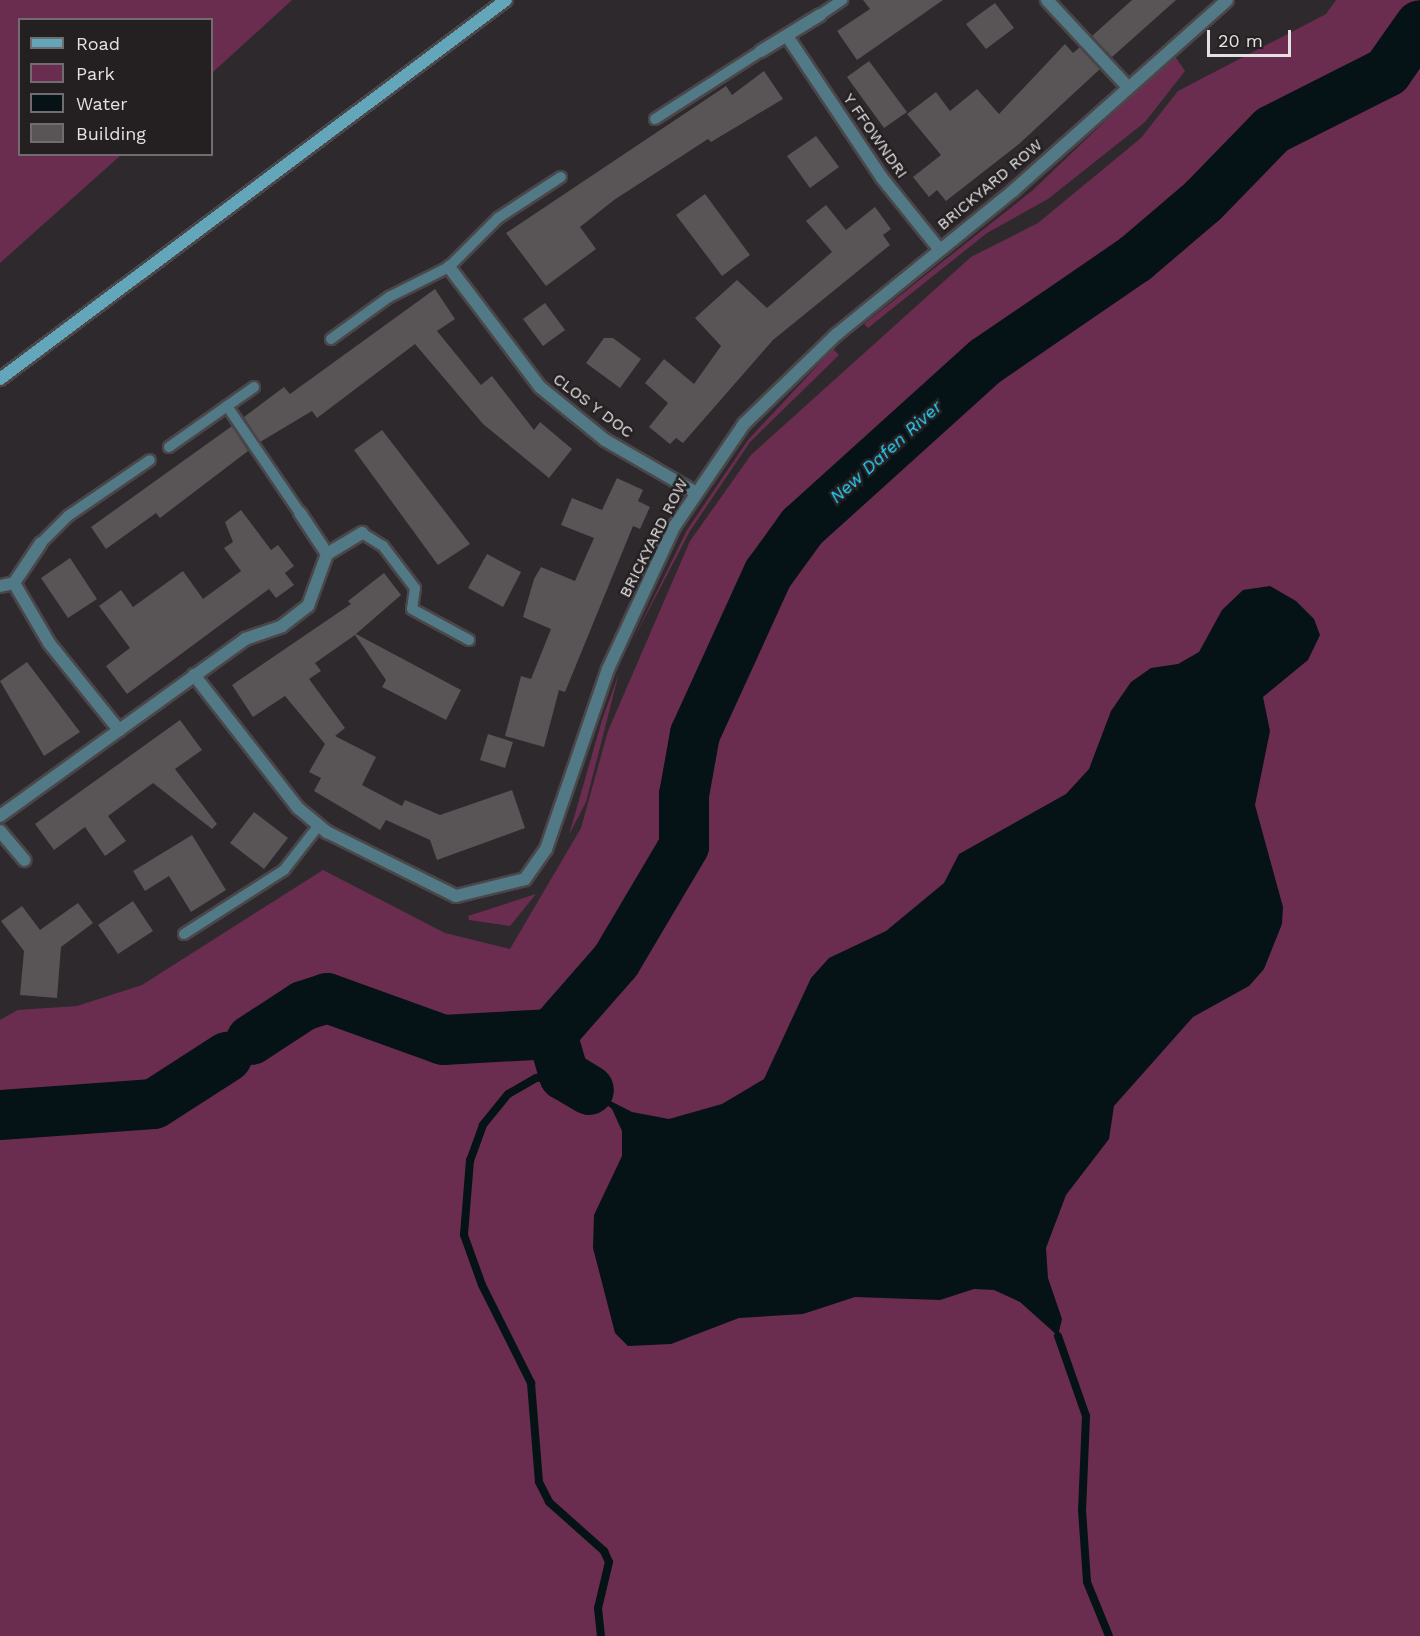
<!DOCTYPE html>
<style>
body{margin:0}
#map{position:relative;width:1420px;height:1636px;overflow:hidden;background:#2e292c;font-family:"Work Sans",sans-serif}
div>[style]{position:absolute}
.green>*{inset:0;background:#6b2d4f}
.water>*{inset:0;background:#051216}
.stream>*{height:8px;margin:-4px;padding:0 4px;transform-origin:4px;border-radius:4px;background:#051216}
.river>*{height:50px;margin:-25px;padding:0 25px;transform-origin:25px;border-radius:25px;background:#051216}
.building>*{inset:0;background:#595456}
.roads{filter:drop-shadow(2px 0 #4b4649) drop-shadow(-2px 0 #4b4649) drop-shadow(0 2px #4b4649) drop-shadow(0 -2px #4b4649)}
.lane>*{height:10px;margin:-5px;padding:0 5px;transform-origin:5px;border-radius:5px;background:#517986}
.street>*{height:12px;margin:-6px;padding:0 6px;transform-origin:6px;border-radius:6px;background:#517986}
.secondary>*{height:12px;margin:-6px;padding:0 6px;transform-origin:6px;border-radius:6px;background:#63a6ba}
span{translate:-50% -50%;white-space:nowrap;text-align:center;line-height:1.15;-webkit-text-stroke:5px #242022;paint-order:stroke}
.street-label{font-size:16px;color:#e4e1e2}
.water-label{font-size:18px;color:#2bd4fd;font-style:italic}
.legend{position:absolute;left:18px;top:18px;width:195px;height:138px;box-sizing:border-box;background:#242022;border:2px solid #716d6f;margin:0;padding:8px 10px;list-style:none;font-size:18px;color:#e4e1e2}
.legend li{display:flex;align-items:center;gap:12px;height:30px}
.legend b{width:30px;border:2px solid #716d6f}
.scale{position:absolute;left:1207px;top:30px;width:84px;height:27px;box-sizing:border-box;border:3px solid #e4e1e2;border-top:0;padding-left:8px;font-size:18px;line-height:21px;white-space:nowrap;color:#e4e1e2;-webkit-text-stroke:4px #242022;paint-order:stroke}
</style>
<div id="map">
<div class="green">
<div style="clip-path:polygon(0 0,292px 0,212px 73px,212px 20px,20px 20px,20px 154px,121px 155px,0 263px)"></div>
<div style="clip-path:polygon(1336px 0,1420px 0,1420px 1636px,0 1636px,0 1020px,18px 1010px,77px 1006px,142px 985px,323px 870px,445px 933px,510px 949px,581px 828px,608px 731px,690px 541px,751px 455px,971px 257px,1038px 223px,1141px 138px,1178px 91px,1326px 14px)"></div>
<div style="clip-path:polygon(1174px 55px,1185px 71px,1145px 122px,1048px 199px,987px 233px,868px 328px,864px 324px,1033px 190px)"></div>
<div style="clip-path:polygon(833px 349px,839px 355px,750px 442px,690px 531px,631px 644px,687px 530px,748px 440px)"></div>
<div style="clip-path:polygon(619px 673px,586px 802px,569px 835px,602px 720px)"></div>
<div style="clip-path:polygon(536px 894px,510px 926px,469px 920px,468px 916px)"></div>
</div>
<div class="water">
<div style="clip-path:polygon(1270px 586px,1296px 601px,1314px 619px,1320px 635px,1308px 660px,1263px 697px,1270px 731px,1255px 805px,1283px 907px,1282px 924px,1264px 969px,1249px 986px,1193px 1017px,1114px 1106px,1109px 1139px,1066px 1195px,1046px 1248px,1048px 1278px,1062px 1319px,1058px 1336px,1020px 1302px,994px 1290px,974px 1289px,940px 1300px,855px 1297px,803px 1314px,739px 1318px,671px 1344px,628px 1346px,615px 1333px,593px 1248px,594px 1215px,622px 1156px,622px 1131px,612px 1109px,589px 1090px,632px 1112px,669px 1119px,722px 1104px,764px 1079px,811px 978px,829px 958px,886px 931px,944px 883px,959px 854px,1066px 794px,1089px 769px,1111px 711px,1131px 682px,1151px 668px,1178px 664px,1199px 652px,1222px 610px,1243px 590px)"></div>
</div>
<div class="stream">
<div style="left:564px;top:1075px;width:28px;rotate:174deg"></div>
<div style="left:536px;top:1078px;width:32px;rotate:150deg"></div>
<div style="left:508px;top:1094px;width:40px;rotate:129deg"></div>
<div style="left:483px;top:1125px;width:37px;rotate:110deg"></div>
<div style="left:470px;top:1160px;width:75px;rotate:94.6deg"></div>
<div style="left:464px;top:1235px;width:53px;rotate:70.2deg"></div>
<div style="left:482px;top:1285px;width:110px;rotate:63.4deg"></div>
<div style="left:531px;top:1383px;width:99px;rotate:85.4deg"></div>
<div style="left:539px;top:1482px;width:22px;rotate:63deg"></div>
<div style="left:549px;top:1502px;width:74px;rotate:41.7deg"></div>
<div style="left:604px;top:1551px;width:12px;rotate:66deg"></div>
<div style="left:609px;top:1562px;width:47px;rotate:103.4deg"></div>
<div style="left:598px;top:1608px;width:28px;rotate:84deg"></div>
<div style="left:1058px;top:1336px;width:85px;rotate:70.7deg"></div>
<div style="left:1086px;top:1416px;width:94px;rotate:92.4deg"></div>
<div style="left:1082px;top:1510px;width:72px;rotate:86deg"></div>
<div style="left:1087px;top:1582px;width:58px;rotate:67.8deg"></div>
</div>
<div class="river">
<div style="left:552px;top:1034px;width:97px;rotate:-48.8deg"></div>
<div style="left:616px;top:961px;width:134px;rotate:-59.4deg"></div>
<div style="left:684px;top:846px;width:51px;rotate:-90deg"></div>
<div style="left:684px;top:795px;width:62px;rotate:-79.8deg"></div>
<div style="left:695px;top:734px;width:176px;rotate:-65.5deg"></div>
<div style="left:768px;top:574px;width:58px;rotate:-54.1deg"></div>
<div style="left:802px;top:527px;width:248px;rotate:-42.1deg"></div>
<div style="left:986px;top:361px;width:181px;rotate:-34.4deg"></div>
<div style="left:1135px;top:259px;width:89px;rotate:-40.5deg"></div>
<div style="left:1203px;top:201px;width:99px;rotate:-45.8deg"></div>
<div style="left:1272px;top:130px;width:129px;rotate:-26.8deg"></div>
<div style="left:1387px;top:72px;width:57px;rotate:-54.9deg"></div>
<div style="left:251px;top:1040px;width:62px;rotate:-33.2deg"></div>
<div style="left:303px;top:1006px;width:25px;rotate:-18deg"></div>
<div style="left:327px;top:998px;width:123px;rotate:19.9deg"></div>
<div style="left:443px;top:1040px;width:109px;rotate:-3.2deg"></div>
<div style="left:552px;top:1034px;width:43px;rotate:73.7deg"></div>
<div style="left:564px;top:1075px;width:29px;rotate:31deg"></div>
<div style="left:0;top:1115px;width:154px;rotate:-4.1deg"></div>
<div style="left:154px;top:1104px;width:87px;rotate:-32.8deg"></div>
</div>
<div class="building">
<div style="clip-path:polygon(863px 0,943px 0,857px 60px,837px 31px,870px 9px)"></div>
<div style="clip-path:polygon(1132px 0,1176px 0,1112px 57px,1092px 36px)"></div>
<div style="clip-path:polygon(995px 3px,1014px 28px,986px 49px,966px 24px)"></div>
<div style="clip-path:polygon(1065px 44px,1073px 53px,1080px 47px,1100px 69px,1019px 144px,946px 201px,937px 190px,929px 197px,913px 177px,941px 155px,907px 114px,936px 92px,950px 111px,977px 89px,999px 114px)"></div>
<div style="clip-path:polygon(869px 61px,907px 112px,884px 128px,847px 77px)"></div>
<div style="clip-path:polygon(764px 71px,783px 99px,711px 142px,708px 139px,614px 200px,580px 227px,596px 249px,546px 286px,506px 233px,726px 86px,732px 95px)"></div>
<div style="clip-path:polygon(816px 136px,839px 167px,810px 188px,787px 156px)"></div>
<div style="clip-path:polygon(705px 194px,750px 255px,722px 276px,676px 215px)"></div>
<div style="clip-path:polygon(826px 205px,846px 230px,875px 207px,891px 229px,883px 235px,890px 245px,773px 340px,683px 443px,676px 438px,670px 444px,649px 427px,668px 403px,645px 383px,664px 359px,694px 384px,721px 346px,695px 318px,737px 280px,767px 308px,832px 252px,806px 221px)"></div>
<div style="clip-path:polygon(435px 289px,455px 319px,437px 331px,481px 385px,492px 376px,534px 430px,540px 422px,572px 449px,549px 478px,483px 424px,415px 344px,317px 418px,312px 411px,260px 442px,244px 417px,284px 387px,290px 394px)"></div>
<div style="clip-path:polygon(545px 303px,565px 330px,543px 346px,523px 319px)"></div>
<div style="clip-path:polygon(604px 338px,613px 338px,641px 359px,620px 388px,586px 363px)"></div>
<div style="clip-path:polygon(232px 426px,248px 451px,160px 518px,156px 513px,106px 549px,91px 527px)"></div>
<div style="clip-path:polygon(382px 430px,470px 544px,438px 565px,354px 450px)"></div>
<div style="clip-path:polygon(617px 478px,643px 490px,638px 501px,650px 507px,640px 529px,633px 526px,565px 692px,559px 690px,544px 747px,505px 736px,521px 676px,531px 679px,551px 629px,523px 617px,534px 579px,541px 567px,575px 581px,594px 538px,561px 525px,572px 498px,602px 510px)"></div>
<div style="clip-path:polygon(241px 510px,271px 550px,278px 545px,294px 566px,285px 573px,294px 585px,276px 598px,269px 589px,127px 694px,106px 666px,130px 648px,99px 606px,121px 590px,133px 607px,183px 571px,203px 599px,241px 571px,224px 548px,233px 542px,225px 522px)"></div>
<div style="clip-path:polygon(487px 554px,521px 572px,503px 607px,468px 588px)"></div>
<div style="clip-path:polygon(70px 558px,97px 599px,68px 618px,41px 578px)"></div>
<div style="clip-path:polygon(384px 573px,401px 595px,356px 634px,461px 690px,446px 720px,382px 687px,386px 680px,355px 635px,315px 663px,321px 671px,309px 679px,345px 728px,335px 736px,376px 757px,362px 785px,402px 806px,405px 800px,440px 815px,512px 790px,525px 828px,437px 860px,430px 840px,386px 820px,380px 830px,314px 791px,321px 778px,309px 772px,325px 744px,285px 696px,253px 717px,232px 685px,351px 604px,348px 601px)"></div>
<div style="clip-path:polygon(27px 662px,80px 732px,44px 756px,0 681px)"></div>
<div style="clip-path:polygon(180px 720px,202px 750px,175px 769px,217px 824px,212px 829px,153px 783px,108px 816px,126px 841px,105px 856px,85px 827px,54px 850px,35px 824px)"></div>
<div style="clip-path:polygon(488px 734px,513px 742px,505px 768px,480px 760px)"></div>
<div style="clip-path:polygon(254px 812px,288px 838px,264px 869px,230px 843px)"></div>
<div style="clip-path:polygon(192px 835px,226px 890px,191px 912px,169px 876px,145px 891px,133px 871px)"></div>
<div style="clip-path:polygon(133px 901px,153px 931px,118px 954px,98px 925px)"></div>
<div style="clip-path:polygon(78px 903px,93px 923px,61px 947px,57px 998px,20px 995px,24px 951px,1px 921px,22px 906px,40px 930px)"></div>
</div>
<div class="roads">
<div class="lane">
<div style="left:820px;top:15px;width:27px;rotate:-34deg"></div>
<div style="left:655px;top:119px;width:126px;rotate:-32.7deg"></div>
<div style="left:331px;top:339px;width:72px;rotate:-35.9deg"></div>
<div style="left:389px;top:297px;width:67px;rotate:-26.6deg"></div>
<div style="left:449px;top:267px;width:69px;rotate:-45deg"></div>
<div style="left:498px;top:218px;width:75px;rotate:-33.1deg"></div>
<div style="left:227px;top:406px;width:130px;rotate:55.7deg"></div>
<div style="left:169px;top:447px;width:104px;rotate:-35.2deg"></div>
<div style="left:362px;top:533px;width:25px;rotate:32deg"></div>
<div style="left:383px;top:546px;width:53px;rotate:52.7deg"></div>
<div style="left:415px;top:588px;width:21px;rotate:98deg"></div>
<div style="left:412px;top:609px;width:65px;rotate:28.5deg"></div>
<div style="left:41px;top:543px;width:38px;rotate:-45deg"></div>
<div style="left:68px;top:516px;width:99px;rotate:-34.3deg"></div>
<div style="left:184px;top:934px;width:119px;rotate:-32.6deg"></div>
<div style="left:284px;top:870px;width:57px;rotate:-52.1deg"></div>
</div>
<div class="street">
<div style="left:1047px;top:0;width:116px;rotate:47.1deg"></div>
<div style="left:789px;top:39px;width:167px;rotate:56.2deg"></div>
<div style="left:882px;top:178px;width:91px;rotate:51.2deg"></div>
<div style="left:761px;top:51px;width:69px;rotate:-31.4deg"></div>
<div style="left:449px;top:267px;width:151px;rotate:52.8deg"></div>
<div style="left:540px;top:387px;width:84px;rotate:39.2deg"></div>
<div style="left:605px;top:440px;width:102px;rotate:30.1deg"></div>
<div style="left:300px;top:513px;width:49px;rotate:56.6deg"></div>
<div style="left:14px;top:583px;width:48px;rotate:-56deg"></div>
<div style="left:0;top:586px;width:14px;rotate:-12deg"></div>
<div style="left:14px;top:583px;width:69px;rotate:59.7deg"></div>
<div style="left:49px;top:643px;width:112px;rotate:51.2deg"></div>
<div style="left:194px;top:675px;width:169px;rotate:52deg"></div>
<div style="left:298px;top:808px;width:38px;rotate:40deg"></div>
<div style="left:327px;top:832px;width:144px;rotate:26.4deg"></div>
<div style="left:456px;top:896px;width:71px;rotate:-13.8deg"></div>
<div style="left:525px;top:879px;width:37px;rotate:-55deg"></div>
<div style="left:546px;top:849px;width:190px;rotate:-71deg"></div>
<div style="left:608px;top:669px;width:157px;rotate:-65.1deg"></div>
<div style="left:674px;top:527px;width:125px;rotate:-55.8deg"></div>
<div style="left:744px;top:424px;width:129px;rotate:-44.1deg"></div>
<div style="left:837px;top:334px;width:228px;rotate:-39.1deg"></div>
<div style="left:1014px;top:190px;width:285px;rotate:-41.7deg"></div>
<div style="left:0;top:816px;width:302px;rotate:-35.8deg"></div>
<div style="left:245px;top:639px;width:39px;rotate:-19deg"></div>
<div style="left:282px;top:626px;width:33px;rotate:-38deg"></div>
<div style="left:308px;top:606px;width:55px;rotate:-69.9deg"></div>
<div style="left:327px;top:554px;width:41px;rotate:-31deg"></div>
<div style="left:0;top:831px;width:38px;rotate:50deg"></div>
</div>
<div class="secondary">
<div style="left:0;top:379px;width:632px;rotate:-36.83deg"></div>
</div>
</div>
<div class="street-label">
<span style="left:875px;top:136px;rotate:55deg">Y FFOWNDRI</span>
<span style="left:990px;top:185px;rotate:-40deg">BRICKYARD ROW</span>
<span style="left:593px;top:406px;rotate:37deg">CLOS Y DOC</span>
<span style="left:654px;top:538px;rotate:-63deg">BRICKYARD ROW</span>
</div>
<div class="water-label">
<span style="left:886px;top:452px;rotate:-42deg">New Dafen River</span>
</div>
<ul class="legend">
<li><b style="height:8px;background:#63a6ba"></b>Road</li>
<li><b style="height:16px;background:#6b2d4f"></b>Park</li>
<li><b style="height:16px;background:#051216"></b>Water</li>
<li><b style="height:16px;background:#595456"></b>Building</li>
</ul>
<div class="scale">20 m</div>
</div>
